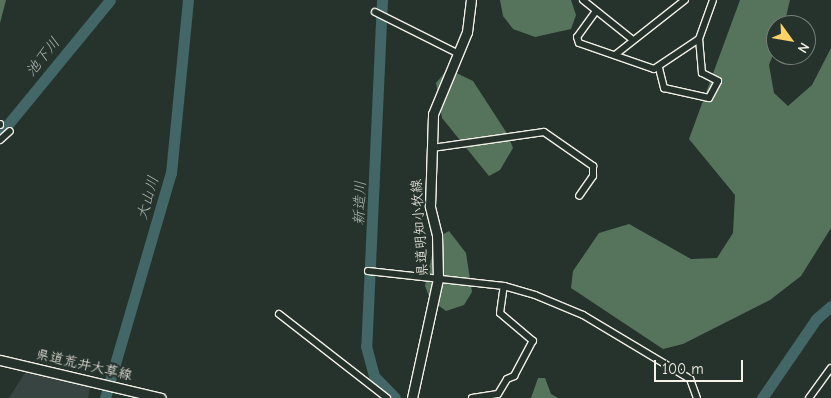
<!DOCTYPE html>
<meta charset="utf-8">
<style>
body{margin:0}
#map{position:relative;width:831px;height:398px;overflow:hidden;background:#26332d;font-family:"Comic Neue","Klee One",sans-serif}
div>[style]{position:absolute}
.built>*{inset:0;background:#374442}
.green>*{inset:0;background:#56745c}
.river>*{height:11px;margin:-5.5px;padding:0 5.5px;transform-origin:5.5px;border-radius:5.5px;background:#426766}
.roads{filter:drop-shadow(1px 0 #f4f1e8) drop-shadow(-1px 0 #f4f1e8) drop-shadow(0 1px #f4f1e8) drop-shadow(0 -1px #f4f1e8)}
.street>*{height:6px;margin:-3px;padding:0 3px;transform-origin:3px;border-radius:3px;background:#26332d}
.secondary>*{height:9px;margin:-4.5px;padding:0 4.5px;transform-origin:4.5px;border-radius:4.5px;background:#26332d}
span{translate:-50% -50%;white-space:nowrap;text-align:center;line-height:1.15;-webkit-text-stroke:4.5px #26332d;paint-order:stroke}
.street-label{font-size:14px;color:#f4f1e8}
.water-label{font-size:15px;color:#adbab4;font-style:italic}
.north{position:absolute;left:766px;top:15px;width:50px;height:50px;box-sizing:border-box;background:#26332d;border:1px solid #787f78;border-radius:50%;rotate:122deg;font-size:14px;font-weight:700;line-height:20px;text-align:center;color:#f4f1e8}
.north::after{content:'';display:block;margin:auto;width:18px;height:22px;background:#ffd166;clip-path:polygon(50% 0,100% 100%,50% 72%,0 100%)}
.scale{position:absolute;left:654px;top:360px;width:89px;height:22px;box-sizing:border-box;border:2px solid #f4f1e8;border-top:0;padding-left:6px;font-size:15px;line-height:18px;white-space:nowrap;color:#f4f1e8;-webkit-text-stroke:4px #26332d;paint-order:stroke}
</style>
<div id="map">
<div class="built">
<div style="clip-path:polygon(26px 371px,90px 387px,88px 398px,9px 398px)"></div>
</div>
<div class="green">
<div style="clip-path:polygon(0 0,6px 0,0 23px)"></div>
<div style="clip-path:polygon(500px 0,571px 0,576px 15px,571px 29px,535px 37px,513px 29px,503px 16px)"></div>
<div style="clip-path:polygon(740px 0,790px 0,784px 25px,776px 25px,776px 47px,769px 65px,774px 93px,788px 106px,812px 85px,831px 48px,831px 228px,801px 276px,770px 300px,683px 344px,663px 349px,571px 288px,573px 271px,599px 233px,629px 224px,691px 259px,717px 258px,733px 233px,735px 195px,689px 139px)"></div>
<div style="clip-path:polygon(448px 69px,473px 81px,508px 135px,513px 148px,500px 170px,489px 176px,442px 118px,436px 83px)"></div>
<div style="clip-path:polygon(449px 231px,466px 253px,472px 292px,464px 305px,446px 311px,430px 299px,425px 286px,436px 238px)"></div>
<div style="clip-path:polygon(538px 378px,545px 378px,551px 394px,558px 398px,531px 398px)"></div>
</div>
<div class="river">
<div style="left:382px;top:0;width:346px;rotate:92.6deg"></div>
<div style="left:366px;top:346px;width:31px;rotate:75deg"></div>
<div style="left:374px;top:376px;width:30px;rotate:46deg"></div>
<div style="left:0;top:134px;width:173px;rotate:-50.6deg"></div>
<div style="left:105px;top:398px;width:234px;rotate:-73.7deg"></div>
<div style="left:171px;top:173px;width:174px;rotate:-84.4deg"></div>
<div style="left:762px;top:398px;width:96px;rotate:-55.6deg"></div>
<div style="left:816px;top:319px;width:20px;rotate:-41deg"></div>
</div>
<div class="roads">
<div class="street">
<div style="left:583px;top:0;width:64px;rotate:38.7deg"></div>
<div style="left:596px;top:11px;width:32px;rotate:126deg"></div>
<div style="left:577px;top:37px;width:6px;rotate:72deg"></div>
<div style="left:579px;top:43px;width:79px;rotate:19.1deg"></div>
<div style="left:654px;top:69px;width:54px;rotate:-33.7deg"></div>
<div style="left:699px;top:39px;width:41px;rotate:-70.3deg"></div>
<div style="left:375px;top:12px;width:94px;rotate:26.6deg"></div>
<div style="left:615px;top:55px;width:89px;rotate:-38.2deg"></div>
<div style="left:659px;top:68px;width:21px;rotate:76deg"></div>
<div style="left:664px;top:88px;width:46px;rotate:12.5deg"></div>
<div style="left:709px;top:98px;width:19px;rotate:-62deg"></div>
<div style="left:718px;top:81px;width:18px;rotate:-153deg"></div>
<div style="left:702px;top:73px;width:34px;rotate:-95deg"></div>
<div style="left:0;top:124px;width:1px;rotate:90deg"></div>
<div style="left:0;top:140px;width:13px;rotate:-42deg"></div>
<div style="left:432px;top:148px;width:113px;rotate:-8.1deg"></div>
<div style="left:544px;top:132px;width:60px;rotate:34.8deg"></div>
<div style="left:593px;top:166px;width:10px;rotate:90deg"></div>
<div style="left:593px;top:176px;width:24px;rotate:125deg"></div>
<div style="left:368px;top:271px;width:137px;rotate:6.3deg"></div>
<div style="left:504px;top:286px;width:32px;rotate:16deg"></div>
<div style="left:535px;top:295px;width:52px;rotate:22.6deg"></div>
<div style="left:583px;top:315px;width:125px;rotate:30.9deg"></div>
<div style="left:690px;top:379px;width:20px;rotate:70deg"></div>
<div style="left:279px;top:314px;width:137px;rotate:37.9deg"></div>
<div style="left:472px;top:398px;width:26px;rotate:-9deg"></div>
<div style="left:498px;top:394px;width:17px;rotate:-59deg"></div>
<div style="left:507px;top:379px;width:8px;rotate:-23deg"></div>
<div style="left:514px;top:376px;width:40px;rotate:-62deg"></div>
<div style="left:533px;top:341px;width:43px;rotate:-139.7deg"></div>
<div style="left:500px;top:313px;width:27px;rotate:-82deg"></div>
<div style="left:809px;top:398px;width:37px;rotate:-54deg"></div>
</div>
<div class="secondary">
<div style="left:0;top:360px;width:165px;rotate:13.3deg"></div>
<div style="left:412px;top:398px;width:122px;rotate:-77.7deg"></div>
<div style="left:438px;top:279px;width:44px;rotate:-91.3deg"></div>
<div style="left:437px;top:235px;width:30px;rotate:-104deg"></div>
<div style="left:430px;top:206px;width:92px;rotate:-88.1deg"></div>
<div style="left:433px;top:114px;width:89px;rotate:-67.5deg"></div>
<div style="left:467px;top:32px;width:32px;rotate:-83deg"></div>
</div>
</div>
<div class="street-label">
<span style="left:420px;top:228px;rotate:-94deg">県道明知小牧線</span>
<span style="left:84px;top:365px;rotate:13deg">県道荒井大草線</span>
</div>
<div class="water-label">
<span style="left:43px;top:57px;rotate:-51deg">池下川</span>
<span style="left:148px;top:198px;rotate:-74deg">大山川</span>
<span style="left:360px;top:203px;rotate:-88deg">新造川</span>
</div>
<div class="north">N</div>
<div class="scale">100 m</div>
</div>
